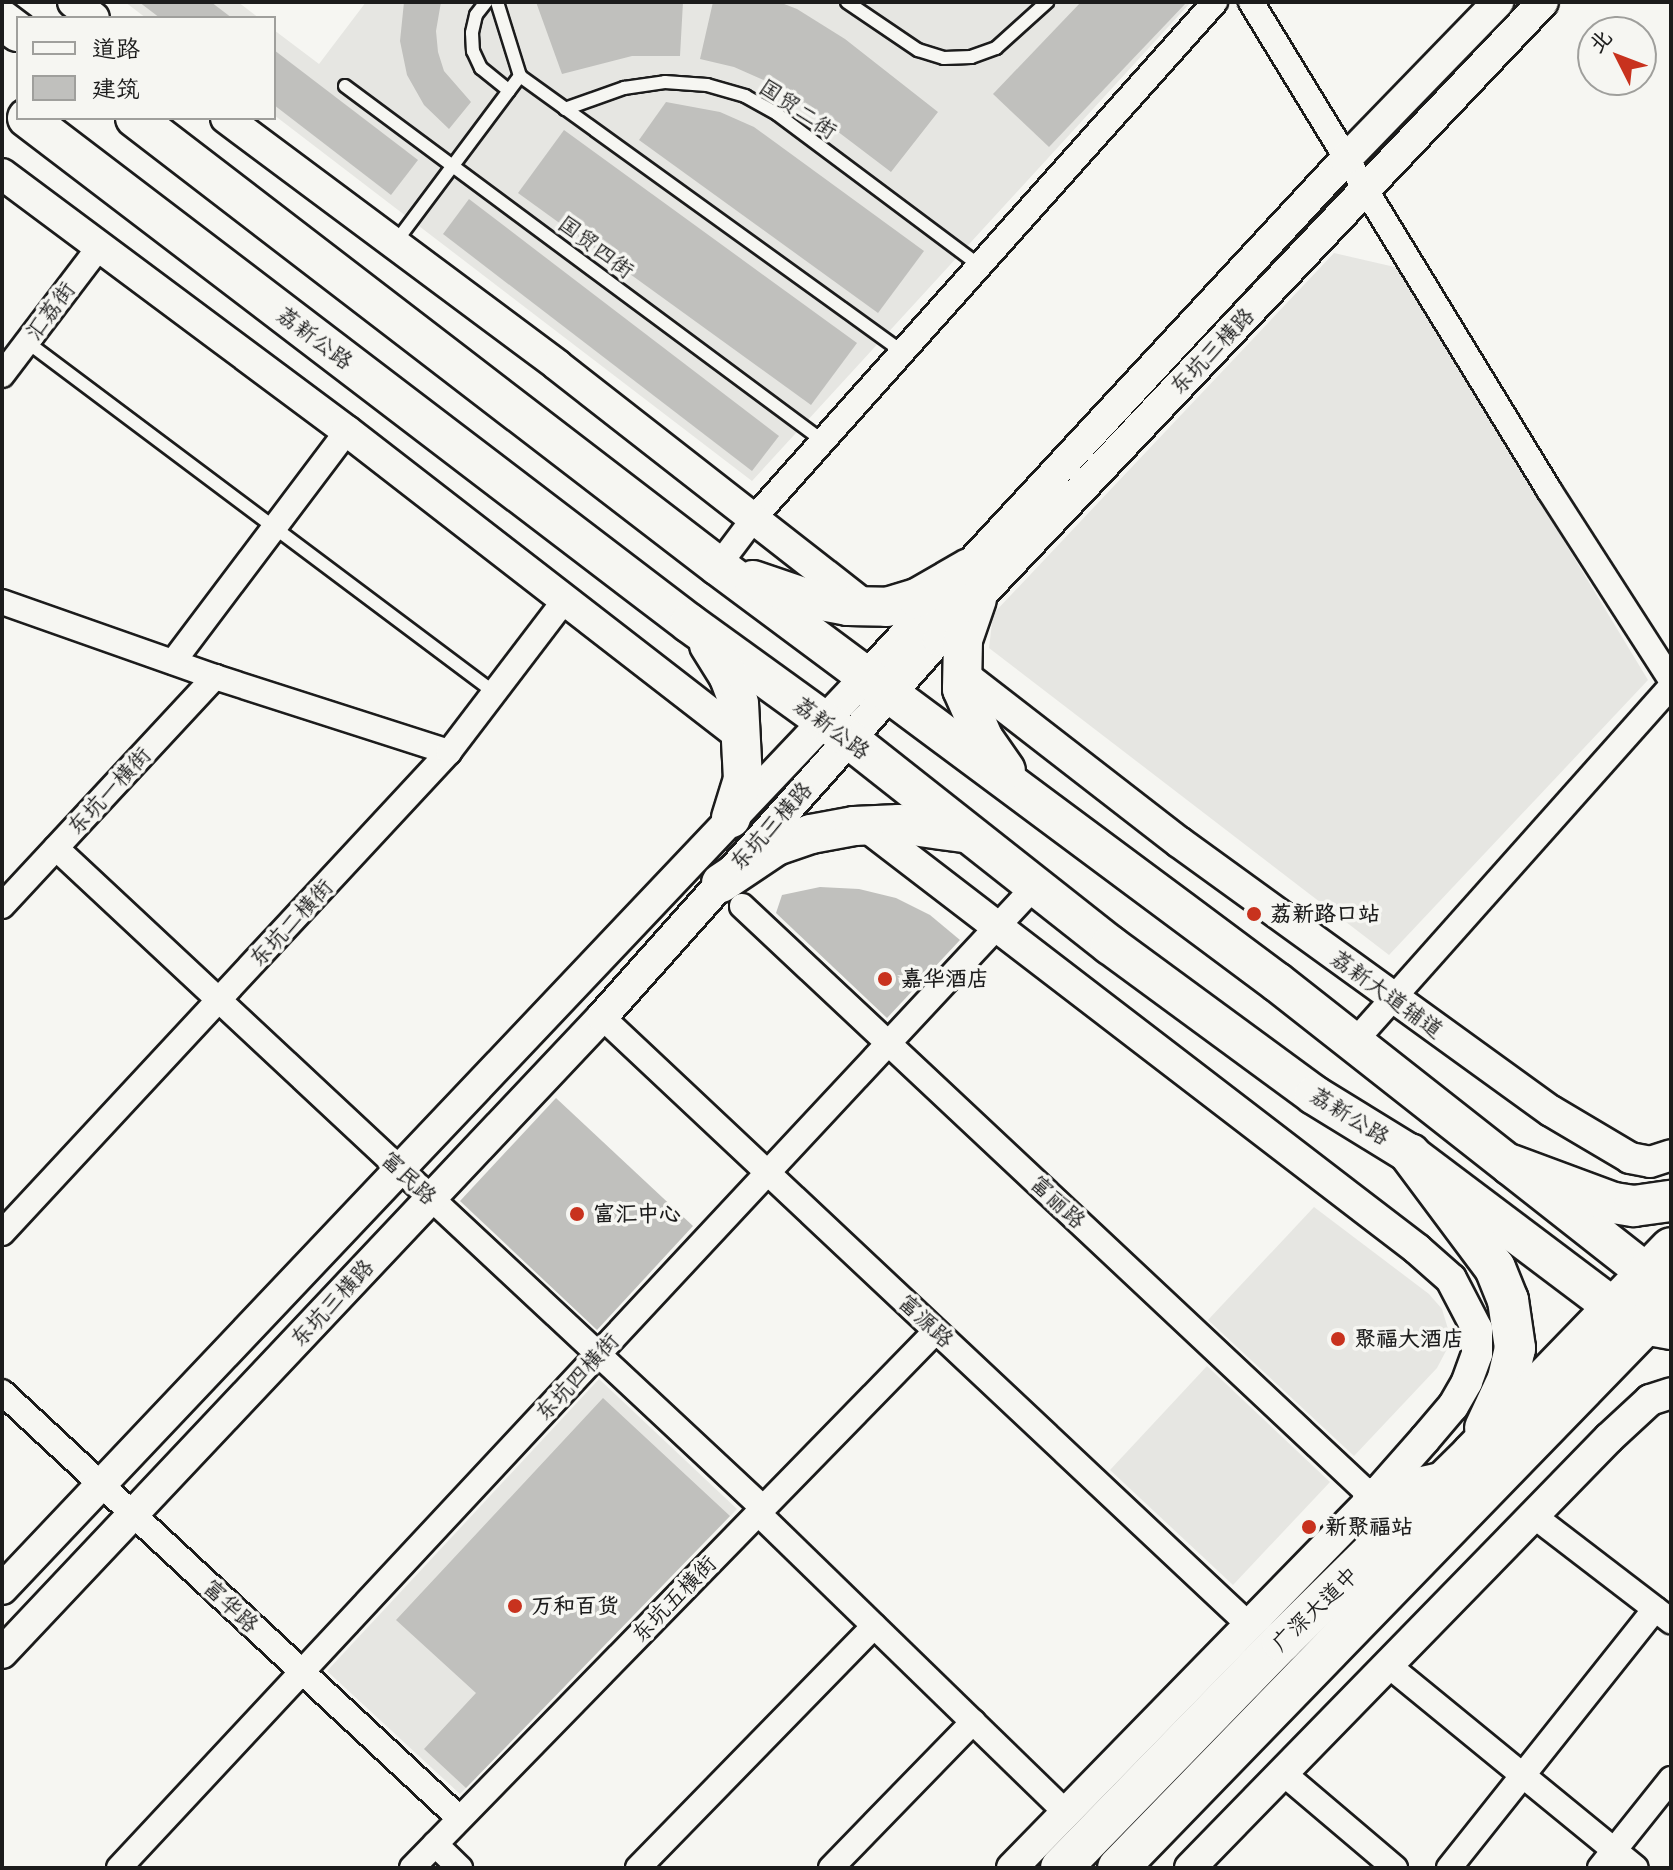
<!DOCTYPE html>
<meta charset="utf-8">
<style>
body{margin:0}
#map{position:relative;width:1673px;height:1870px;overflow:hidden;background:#f6f6f2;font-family:"Shantell Sans","LXGW WenKai TC",sans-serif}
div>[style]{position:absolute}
.built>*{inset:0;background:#e6e6e2}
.building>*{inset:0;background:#c0c0bd}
.roads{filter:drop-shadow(2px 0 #1c1c1c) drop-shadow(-2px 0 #1c1c1c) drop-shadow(0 2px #1c1c1c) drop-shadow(0 -2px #1c1c1c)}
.service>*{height:12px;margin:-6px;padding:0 6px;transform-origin:6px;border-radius:6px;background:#f6f6f2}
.minor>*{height:24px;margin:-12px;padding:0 12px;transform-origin:12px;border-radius:12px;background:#f6f6f2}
.tertiary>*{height:30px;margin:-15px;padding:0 15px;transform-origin:15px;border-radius:15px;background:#f6f6f2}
.primary>*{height:38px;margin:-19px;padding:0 19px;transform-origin:19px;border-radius:19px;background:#f6f6f2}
.trunk>*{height:40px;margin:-20px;padding:0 20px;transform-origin:20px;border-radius:20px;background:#f6f6f2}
.dots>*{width:22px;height:22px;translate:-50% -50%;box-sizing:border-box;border:4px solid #f6f6f2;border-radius:50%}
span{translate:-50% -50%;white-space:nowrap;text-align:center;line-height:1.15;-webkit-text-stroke:7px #f6f6f2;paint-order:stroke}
.street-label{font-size:22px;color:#1c1c1c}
.poi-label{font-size:22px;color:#1c1c1c;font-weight:700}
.left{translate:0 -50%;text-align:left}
.frame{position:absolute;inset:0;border:4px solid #1c1c1c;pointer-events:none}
.legend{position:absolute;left:16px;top:16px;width:260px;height:104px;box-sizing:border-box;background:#f6f6f2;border:2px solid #9f9f9c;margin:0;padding:10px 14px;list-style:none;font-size:24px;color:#1c1c1c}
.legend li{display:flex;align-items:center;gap:16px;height:40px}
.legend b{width:40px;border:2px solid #9f9f9c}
.north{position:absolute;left:1577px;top:16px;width:80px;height:80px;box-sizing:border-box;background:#f6f6f2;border:2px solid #9f9f9c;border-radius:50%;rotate:312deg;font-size:22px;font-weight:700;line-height:32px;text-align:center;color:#1c1c1c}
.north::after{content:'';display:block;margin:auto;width:28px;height:36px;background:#c8321e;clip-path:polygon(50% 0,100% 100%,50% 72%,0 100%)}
</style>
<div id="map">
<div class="built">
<div style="clip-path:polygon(125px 2px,238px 2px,259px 18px,146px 18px)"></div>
<div style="clip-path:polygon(366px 2px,1191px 2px,752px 481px,274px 115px,274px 30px,319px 64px)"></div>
<div style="clip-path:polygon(1334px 253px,1399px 268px,1648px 680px,1389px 955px,989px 648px,993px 614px)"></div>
<div style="clip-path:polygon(1314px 1207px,1429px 1294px,1442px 1309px,1448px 1329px,1447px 1349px,1437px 1368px,1354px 1456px,1208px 1320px)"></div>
<div style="clip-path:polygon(1207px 1366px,1330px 1482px,1233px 1585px,1110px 1470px)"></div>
<div style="clip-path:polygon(599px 1379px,737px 1509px,460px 1794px,327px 1671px)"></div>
</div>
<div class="building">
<div style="clip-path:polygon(139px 2px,211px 2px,232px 18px,160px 18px)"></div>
<div style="clip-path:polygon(404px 2px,441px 2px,436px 31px,438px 52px,444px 71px,471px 102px,449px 129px,424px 105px,407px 75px,400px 41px)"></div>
<div style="clip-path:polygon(536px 2px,683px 2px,680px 56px,632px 56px,562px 74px)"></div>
<div style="clip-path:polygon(713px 2px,779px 2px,797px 9px,845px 39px,938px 112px,891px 172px,779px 87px,734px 67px,700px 59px)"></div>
<div style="clip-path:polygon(1081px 2px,1187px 2px,1049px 147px,993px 94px)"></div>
<div style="clip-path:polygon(274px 50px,418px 160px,391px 195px,274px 105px)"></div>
<div style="clip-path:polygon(666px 102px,720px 112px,754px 127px,924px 251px,878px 313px,639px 140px)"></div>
<div style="clip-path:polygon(564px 130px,857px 343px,811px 405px,518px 193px)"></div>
<div style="clip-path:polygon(469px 199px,779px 436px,752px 471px,443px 234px)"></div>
<div style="clip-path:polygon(820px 887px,859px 889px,896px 898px,930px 915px,960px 940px,887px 1018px,776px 913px,782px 895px)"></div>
<div style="clip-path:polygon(556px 1098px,693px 1226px,597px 1330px,460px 1201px)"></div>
<div style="clip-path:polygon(603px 1398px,730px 1516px,466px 1788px,424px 1749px,476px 1693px,396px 1620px)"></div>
</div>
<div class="roads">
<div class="service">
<div style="left:486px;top:2px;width:16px;rotate:128deg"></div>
<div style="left:476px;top:15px;width:18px;rotate:103deg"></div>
<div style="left:472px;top:33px;width:18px;rotate:87deg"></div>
<div style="left:473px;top:51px;width:19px;rotate:65deg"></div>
<div style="left:481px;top:68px;width:36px;rotate:39deg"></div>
<div style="left:497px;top:2px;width:77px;rotate:72.7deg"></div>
<div style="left:847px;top:2px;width:86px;rotate:34.1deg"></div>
<div style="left:918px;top:50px;width:27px;rotate:17deg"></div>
<div style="left:944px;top:58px;width:27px;rotate:-2deg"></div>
<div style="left:971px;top:57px;width:27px;rotate:-20deg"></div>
<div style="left:996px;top:48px;width:69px;rotate:-42deg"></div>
<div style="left:520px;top:76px;width:471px;rotate:35.8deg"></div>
<div style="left:345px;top:86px;width:595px;rotate:36.6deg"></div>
<div style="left:565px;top:109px;width:63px;rotate:-19.6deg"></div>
<div style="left:624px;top:88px;width:41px;rotate:-8.3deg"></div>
<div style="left:665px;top:82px;width:42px;rotate:4.1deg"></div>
<div style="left:707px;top:85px;width:40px;rotate:16deg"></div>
<div style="left:745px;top:96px;width:37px;rotate:29deg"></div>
<div style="left:777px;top:114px;width:252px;rotate:36.8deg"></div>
<div style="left:395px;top:243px;width:209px;rotate:-53.2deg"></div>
<div style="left:27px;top:342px;width:585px;rotate:36.87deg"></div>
</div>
<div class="minor">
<div style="left:1251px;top:2px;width:572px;rotate:58.59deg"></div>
<div style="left:1549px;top:490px;width:226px;rotate:57.3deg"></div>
<div style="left:2px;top:375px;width:161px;rotate:-52.8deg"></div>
<div style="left:718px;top:566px;width:60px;rotate:-53.1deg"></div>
<div style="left:754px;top:518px;width:692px;rotate:-48.22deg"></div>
<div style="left:2px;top:602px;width:226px;rotate:19.4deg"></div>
<div style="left:215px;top:677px;width:246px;rotate:17.8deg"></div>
<div style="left:173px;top:662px;width:289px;rotate:-53deg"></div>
<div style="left:56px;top:848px;width:967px;rotate:43.03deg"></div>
<div style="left:2px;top:906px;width:313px;rotate:-47.1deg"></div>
<div style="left:742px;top:906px;width:865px;rotate:43.17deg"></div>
<div style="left:602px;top:1017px;width:888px;rotate:43.22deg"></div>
<div style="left:1355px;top:1041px;width:475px;rotate:-48.3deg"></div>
<div style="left:2px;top:1233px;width:657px;rotate:-47.1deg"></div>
<div style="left:449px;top:752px;width:191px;rotate:-52.7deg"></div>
<div style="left:2px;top:1392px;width:626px;rotate:42.99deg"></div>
<div style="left:758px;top:1513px;width:430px;rotate:44.2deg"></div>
<div style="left:1534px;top:1516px;width:173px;rotate:37.5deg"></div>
<div style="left:1388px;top:1665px;width:320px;rotate:39.3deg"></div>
<div style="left:1283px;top:1773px;width:147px;rotate:40.3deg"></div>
<div style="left:435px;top:1844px;width:35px;rotate:44deg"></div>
<div style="left:119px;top:1868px;width:1341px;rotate:-46.99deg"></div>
<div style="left:412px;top:1868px;width:750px;rotate:-45.7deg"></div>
<div style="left:638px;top:1868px;width:338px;rotate:-45.7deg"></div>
<div style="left:831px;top:1868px;width:204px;rotate:-45.8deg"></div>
<div style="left:1449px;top:1868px;width:331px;rotate:-51.5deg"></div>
<div style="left:1600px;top:1868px;width:114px;rotate:-51.4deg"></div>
</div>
<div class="tertiary">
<div style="left:73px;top:2px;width:26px;rotate:37deg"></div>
<div style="left:226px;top:118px;width:413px;rotate:36.7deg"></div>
<div style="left:557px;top:365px;width:391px;rotate:38deg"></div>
<div style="left:2px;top:174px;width:430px;rotate:36.7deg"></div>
<div style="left:347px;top:431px;width:500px;rotate:37.8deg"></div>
<div style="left:961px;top:673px;width:276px;rotate:37.8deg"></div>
<div style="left:1179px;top:842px;width:459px;rotate:35.9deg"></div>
<div style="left:1551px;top:1111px;width:92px;rotate:30.7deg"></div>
<div style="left:1630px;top:1158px;width:20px;rotate:11deg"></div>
<div style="left:1650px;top:1162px;width:22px;rotate:-18deg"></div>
<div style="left:866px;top:826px;width:695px;rotate:37.51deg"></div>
<div style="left:1417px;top:1249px;width:45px;rotate:41.4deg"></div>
<div style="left:1451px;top:1279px;width:56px;rotate:62.5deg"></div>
<div style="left:1477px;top:1329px;width:25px;rotate:90deg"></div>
<div style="left:1477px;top:1354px;width:30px;rotate:110deg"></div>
<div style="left:1467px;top:1382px;width:28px;rotate:120deg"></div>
<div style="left:1453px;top:1406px;width:43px;rotate:130.3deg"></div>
<div style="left:1425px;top:1439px;width:79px;rotate:131.4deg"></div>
<div style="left:1373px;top:1498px;width:517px;rotate:134.29deg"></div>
<div style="left:1643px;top:1329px;width:28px;rotate:10deg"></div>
<div style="left:2px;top:1589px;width:1255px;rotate:-46.55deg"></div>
<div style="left:865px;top:678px;width:708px;rotate:-47.18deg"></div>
<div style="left:1346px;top:159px;width:219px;rotate:-45.9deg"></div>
<div style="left:2px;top:1653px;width:874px;rotate:-46.67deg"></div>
<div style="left:602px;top:1017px;width:505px;rotate:-48.29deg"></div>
<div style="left:938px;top:640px;width:879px;rotate:-46.52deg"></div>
<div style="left:1190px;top:1868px;width:600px;rotate:-45.74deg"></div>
<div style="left:1609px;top:1438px;width:56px;rotate:-42.8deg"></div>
<div style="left:1650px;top:1400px;width:22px;rotate:-18deg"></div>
</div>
<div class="primary">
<div style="left:2px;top:20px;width:20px;rotate:37deg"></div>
<div style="left:27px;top:118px;width:833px;rotate:37.34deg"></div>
<div style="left:689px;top:623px;width:198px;rotate:35.9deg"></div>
<div style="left:849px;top:739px;width:333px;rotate:38.3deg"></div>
<div style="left:1110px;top:945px;width:253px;rotate:36.3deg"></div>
<div style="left:1314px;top:1095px;width:113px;rotate:31.6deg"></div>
<div style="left:1410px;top:1154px;width:284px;rotate:37deg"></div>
<div style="left:135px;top:118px;width:735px;rotate:37.54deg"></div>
<div style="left:718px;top:566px;width:697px;rotate:36.66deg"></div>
<div style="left:1277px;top:982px;width:501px;rotate:38.2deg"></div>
<div style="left:753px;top:580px;width:56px;rotate:18.8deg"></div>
<div style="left:806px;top:598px;width:43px;rotate:10.8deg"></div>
<div style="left:848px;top:606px;width:39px;rotate:1deg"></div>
<div style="left:887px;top:607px;width:31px;rotate:-17deg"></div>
<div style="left:917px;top:598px;width:60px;rotate:-30deg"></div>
<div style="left:977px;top:599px;width:43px;rotate:108.9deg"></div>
<div style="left:963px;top:640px;width:49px;rotate:91.2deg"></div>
<div style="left:962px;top:689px;width:55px;rotate:66.3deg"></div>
<div style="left:984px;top:739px;width:38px;rotate:55deg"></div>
<div style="left:709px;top:645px;width:36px;rotate:58deg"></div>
<div style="left:728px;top:675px;width:30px;rotate:69deg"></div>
<div style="left:739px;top:703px;width:76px;rotate:87deg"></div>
<div style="left:743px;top:779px;width:41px;rotate:107.1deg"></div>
<div style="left:721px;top:883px;width:66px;rotate:-33.9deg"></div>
<div style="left:776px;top:846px;width:37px;rotate:-19deg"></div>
<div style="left:811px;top:834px;width:44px;rotate:-10.5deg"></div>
<div style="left:854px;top:826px;width:45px;rotate:-2.5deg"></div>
<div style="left:899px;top:824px;width:65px;rotate:8deg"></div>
</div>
<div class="trunk">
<div style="left:1410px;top:1154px;width:142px;rotate:53.3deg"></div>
<div style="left:1495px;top:1268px;width:35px;rotate:68deg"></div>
<div style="left:1508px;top:1300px;width:49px;rotate:81.7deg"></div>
<div style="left:1515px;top:1348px;width:32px;rotate:103deg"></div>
<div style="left:1508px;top:1379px;width:54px;rotate:115.1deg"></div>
<div style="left:1511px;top:1165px;width:110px;rotate:20.3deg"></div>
<div style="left:1614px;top:1203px;width:20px;rotate:9deg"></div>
<div style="left:1634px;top:1206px;width:37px;rotate:-8deg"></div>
<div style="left:1373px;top:1498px;width:74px;rotate:-12.5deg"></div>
<div style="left:1061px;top:1868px;width:317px;rotate:-45.8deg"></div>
<div style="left:1282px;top:1641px;width:267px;rotate:-44.5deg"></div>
<div style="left:1472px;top:1454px;width:286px;rotate:-46deg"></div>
<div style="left:1118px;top:1868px;width:794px;rotate:-45.87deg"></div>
</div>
</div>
<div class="dots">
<div style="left:1254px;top:914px;background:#c8321e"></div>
<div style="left:885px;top:979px;background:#c8321e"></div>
<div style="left:577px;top:1214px;background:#c8321e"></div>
<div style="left:1338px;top:1339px;background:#c8321e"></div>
<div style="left:1309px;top:1527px;background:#c8321e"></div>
<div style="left:515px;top:1606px;background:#c8321e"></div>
</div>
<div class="street-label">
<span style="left:798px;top:109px;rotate:34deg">国贸二街</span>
<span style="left:596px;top:247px;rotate:37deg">国贸四街</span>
<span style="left:50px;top:311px;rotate:-53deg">汇荔街</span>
<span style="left:315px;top:338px;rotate:37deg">荔新公路</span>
<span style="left:1212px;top:351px;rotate:-46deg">东坑三横路</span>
<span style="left:832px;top:728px;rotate:37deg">荔新公路</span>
<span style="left:109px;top:791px;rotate:-47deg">东坑一横街</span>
<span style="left:771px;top:826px;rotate:-48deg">东坑三横路</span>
<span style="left:291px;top:923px;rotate:-47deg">东坑二横街</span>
<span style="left:1387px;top:994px;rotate:36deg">荔新大道辅道</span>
<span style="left:1350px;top:1116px;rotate:32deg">荔新公路</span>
<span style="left:409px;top:1178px;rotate:43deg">富民路</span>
<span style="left:1058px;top:1202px;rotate:43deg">富丽路</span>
<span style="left:332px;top:1303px;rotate:-47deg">东坑三横路</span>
<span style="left:926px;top:1321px;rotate:43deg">富源路</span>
<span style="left:577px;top:1377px;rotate:-47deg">东坑四横街</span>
<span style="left:674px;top:1599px;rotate:-46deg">东坑五横街</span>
<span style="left:231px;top:1606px;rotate:43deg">富华路</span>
<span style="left:1315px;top:1609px;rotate:-44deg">广深大道中</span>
</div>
<div class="poi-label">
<span class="left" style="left:1270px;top:914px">荔新路口站</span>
<span class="left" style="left:901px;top:979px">嘉华酒店</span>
<span class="left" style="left:593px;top:1214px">富汇中心</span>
<span class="left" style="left:1354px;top:1339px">聚福大酒店</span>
<span class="left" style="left:1325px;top:1527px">新聚福站</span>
<span class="left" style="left:531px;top:1606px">万和百货</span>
</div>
<div class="frame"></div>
<ul class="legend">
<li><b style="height:10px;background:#f6f6f2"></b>道路</li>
<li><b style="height:22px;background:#c0c0bd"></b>建筑</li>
</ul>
<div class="north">北</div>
</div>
